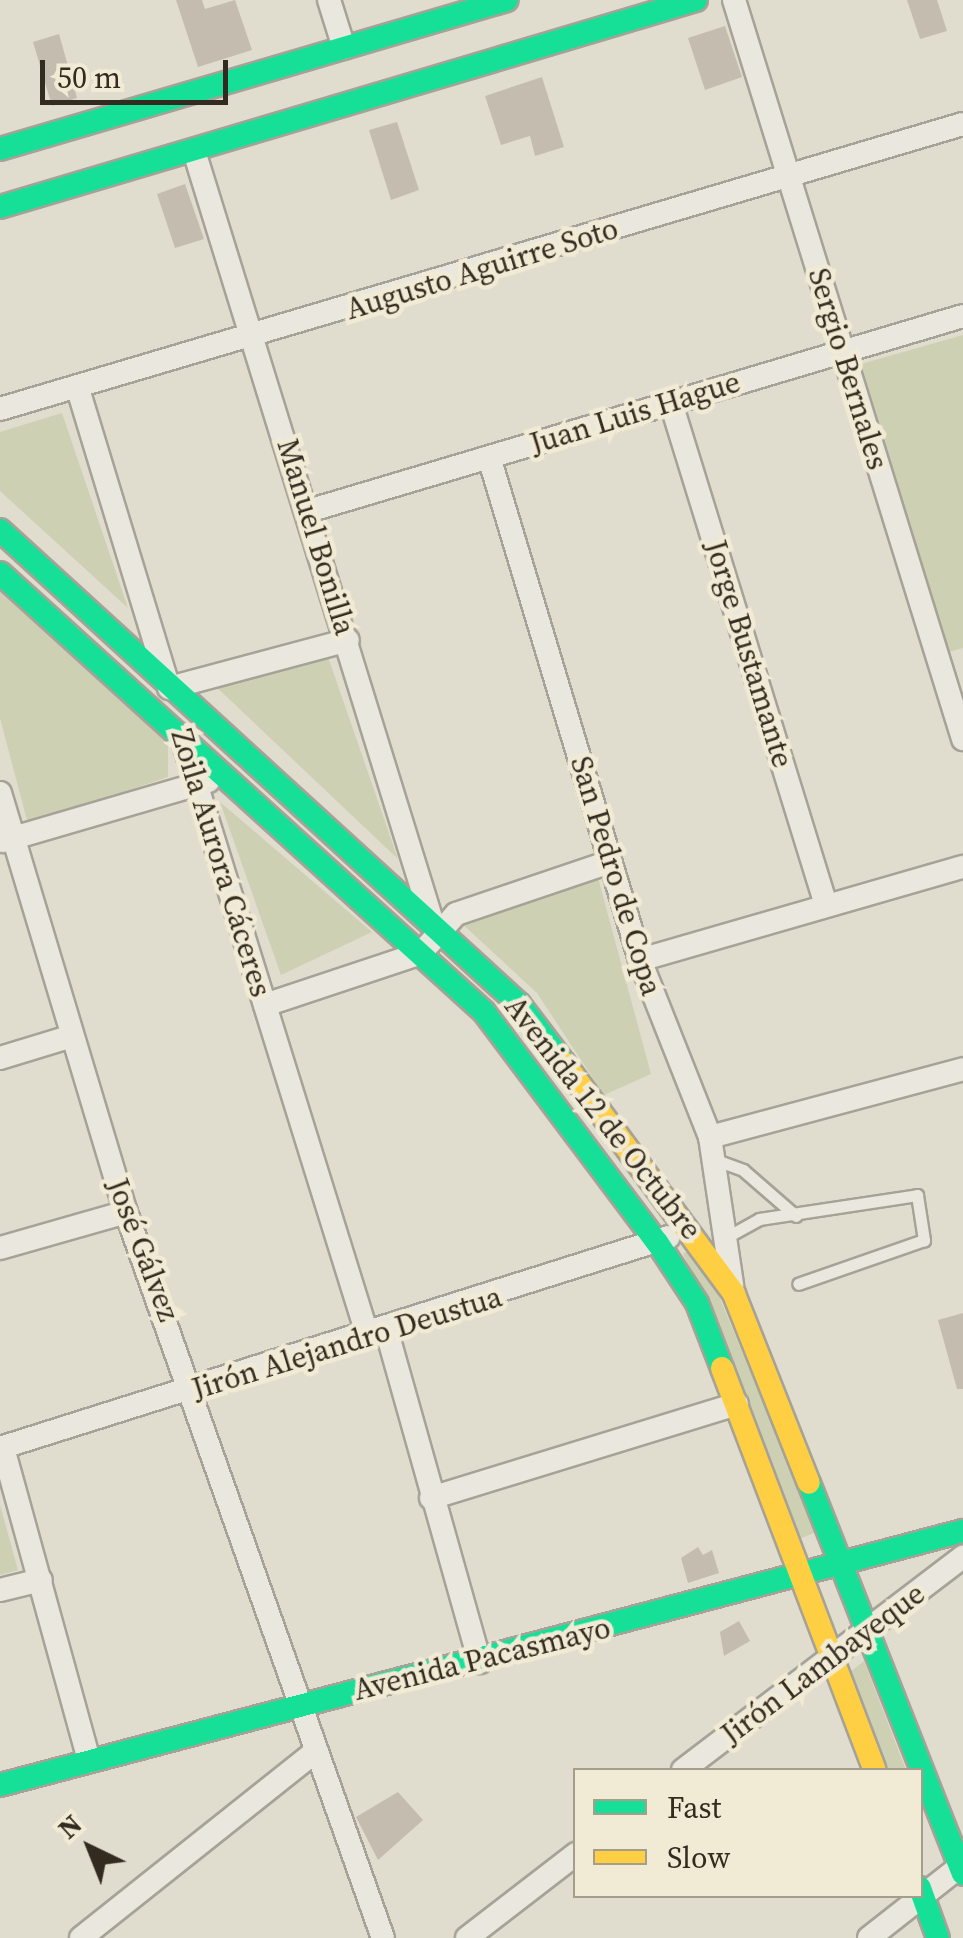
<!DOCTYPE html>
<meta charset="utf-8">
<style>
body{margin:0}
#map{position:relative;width:963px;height:1938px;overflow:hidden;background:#e1ddce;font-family:"Source Serif 4",serif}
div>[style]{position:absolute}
.green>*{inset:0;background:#cdd0b2}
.building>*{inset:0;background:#c4bcaf}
.roads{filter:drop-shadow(2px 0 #a6a297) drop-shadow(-2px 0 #a6a297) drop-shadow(0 2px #a6a297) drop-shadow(0 -2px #a6a297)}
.lane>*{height:11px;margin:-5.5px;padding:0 5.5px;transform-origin:5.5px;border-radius:5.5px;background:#eae7de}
.street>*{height:22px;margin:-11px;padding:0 11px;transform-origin:11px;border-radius:11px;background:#eae7de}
.fast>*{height:22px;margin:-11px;padding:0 11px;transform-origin:11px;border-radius:11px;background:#16e098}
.slow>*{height:22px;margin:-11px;padding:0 11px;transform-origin:11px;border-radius:11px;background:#ffcf43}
span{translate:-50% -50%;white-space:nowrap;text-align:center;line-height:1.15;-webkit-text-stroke:9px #f1ebd5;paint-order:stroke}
.street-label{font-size:30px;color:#342b20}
.legend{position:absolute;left:573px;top:1768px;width:350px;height:130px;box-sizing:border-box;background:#f1ebd5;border:2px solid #a59e8d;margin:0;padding:12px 18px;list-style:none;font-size:30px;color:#342b20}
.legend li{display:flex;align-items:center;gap:20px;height:50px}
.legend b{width:50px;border:2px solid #a59e8d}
.north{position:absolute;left:40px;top:1798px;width:100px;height:100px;-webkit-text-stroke:8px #f1ebd5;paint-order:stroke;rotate:317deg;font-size:28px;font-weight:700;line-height:40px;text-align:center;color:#342b20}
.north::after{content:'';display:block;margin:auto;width:35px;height:45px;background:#342b20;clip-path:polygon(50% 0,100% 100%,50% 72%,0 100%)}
.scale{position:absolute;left:40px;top:60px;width:188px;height:45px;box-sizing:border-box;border:5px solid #342b20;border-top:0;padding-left:12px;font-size:30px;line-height:35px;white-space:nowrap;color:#342b20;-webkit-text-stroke:8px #f1ebd5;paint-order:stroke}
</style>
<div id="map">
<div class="green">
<div style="clip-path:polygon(963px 335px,963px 648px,946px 653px,861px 364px)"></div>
<div style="clip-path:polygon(62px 413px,128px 608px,0 491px,0 432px)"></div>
<div style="clip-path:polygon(0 592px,168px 743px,168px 777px,28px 824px,0 718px)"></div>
<div style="clip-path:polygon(327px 654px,398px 859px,211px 682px)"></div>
<div style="clip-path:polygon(220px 802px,372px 932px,281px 975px)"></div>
<div style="clip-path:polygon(597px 874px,651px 1074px,604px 1095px,537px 993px,457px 919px)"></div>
<div style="clip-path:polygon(690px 1251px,714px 1284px,816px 1532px,797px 1540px,683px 1253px)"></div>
<div style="clip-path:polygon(0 1505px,18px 1570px,0 1575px)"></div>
<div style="clip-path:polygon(864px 1661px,906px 1770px,886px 1770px,850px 1672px)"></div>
</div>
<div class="building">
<div style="clip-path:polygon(176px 0,202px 0,205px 9px,235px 0,252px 50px,198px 67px)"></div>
<div style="clip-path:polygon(907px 0,937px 0,947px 31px,920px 39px)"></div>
<div style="clip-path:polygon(725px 26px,742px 77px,705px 90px,688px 38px)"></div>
<div style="clip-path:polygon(59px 34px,77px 98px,52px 106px,33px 42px)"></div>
<div style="clip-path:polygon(542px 77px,564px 147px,535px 156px,530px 136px,501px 145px,485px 96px)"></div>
<div style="clip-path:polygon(397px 122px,419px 190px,391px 200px,369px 130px)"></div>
<div style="clip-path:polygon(185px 184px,204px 239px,175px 248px,157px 194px)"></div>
<div style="clip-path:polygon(963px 1313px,963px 1389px,957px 1389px,938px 1320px)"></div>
<div style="clip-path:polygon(698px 1547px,703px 1555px,712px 1550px,719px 1573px,688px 1583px,681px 1558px)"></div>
<div style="clip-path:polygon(739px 1621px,750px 1641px,724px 1656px,720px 1632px)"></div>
<div style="clip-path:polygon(398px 1792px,423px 1820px,378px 1860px,356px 1817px)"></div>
</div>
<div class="roads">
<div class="lane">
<div style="left:713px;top:1159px;width:32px;rotate:20deg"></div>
<div style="left:743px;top:1170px;width:70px;rotate:41deg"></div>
<div style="left:725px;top:1238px;width:39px;rotate:-29deg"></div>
<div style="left:759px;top:1219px;width:160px;rotate:-8.6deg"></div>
<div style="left:917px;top:1195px;width:46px;rotate:81.2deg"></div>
<div style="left:924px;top:1240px;width:133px;rotate:160.8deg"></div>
</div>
<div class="street">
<div style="left:329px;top:0;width:50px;rotate:72.6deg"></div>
<div style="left:734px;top:0;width:774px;rotate:72.78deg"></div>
<div style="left:194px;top:151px;width:809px;rotate:72.82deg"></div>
<div style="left:78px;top:389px;width:303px;rotate:73.1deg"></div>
<div style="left:671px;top:403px;width:525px;rotate:72.84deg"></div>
<div style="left:0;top:409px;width:1004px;rotate:-16.49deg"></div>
<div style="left:489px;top:457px;width:525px;rotate:73.29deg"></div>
<div style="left:640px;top:960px;width:190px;rotate:68.4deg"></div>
<div style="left:710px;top:1137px;width:150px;rotate:81.5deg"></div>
<div style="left:308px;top:511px;width:683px;rotate:-16.58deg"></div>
<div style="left:169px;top:688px;width:185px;rotate:-15deg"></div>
<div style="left:182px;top:738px;width:627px;rotate:72.75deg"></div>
<div style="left:0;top:793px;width:438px;rotate:73.3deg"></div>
<div style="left:126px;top:1212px;width:770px;rotate:70.51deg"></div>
<div style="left:3px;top:841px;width:214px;rotate:-16.3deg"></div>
<div style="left:640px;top:960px;width:336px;rotate:-16.1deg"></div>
<div style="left:265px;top:1005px;width:164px;rotate:-18.4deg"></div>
<div style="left:421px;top:953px;width:52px;rotate:-48.1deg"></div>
<div style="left:456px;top:914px;width:163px;rotate:-18.7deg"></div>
<div style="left:0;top:1058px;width:72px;rotate:-16.9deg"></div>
<div style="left:710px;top:1137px;width:262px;rotate:-15deg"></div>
<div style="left:0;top:1248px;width:131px;rotate:-15.9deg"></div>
<div style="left:387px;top:1332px;width:343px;rotate:74.3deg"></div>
<div style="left:0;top:1448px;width:701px;rotate:-17.51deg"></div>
<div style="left:3px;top:1448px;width:325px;rotate:74.6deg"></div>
<div style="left:431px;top:1498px;width:320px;rotate:-17.1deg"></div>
<div style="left:0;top:1590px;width:42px;rotate:-13.7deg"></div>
<div style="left:683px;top:1770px;width:352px;rotate:-37.3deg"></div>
<div style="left:81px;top:1938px;width:294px;rotate:-38.5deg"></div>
<div style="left:467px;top:1938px;width:138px;rotate:-37.6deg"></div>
<div style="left:869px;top:1938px;width:120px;rotate:-38.2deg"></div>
</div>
<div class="fast">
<div style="left:0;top:149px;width:528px;rotate:-16.38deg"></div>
<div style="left:0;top:207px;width:726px;rotate:-16.56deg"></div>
<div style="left:0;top:530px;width:703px;rotate:42.41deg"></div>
<div style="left:519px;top:1004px;width:74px;rotate:52.7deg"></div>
<div style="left:0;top:573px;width:653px;rotate:42.21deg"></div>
<div style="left:484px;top:1012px;width:288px;rotate:53.1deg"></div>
<div style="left:657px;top:1242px;width:73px;rotate:56.7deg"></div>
<div style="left:697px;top:1303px;width:70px;rotate:69deg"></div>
<div style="left:809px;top:1483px;width:420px;rotate:68.5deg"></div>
<div style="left:0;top:1785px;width:996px;rotate:-14.78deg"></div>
<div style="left:920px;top:1888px;width:53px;rotate:70.2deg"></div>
</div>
<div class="slow">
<div style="left:564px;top:1063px;width:287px;rotate:53.6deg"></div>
<div style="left:734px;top:1294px;width:203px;rotate:68.4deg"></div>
<div style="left:722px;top:1368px;width:430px;rotate:69.2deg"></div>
</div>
</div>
<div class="street-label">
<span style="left:482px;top:269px;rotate:-17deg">Augusto Aguirre Soto</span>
<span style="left:848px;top:369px;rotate:73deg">Sergio Bernales</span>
<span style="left:635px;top:413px;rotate:-17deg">Juan Luis Hague</span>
<span style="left:316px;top:537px;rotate:73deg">Manuel Bonilla</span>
<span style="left:749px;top:654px;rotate:73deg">Jorge Bustamante</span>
<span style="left:221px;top:863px;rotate:73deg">Zoila Aurora Cáceres</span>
<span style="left:616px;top:876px;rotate:73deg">San Pedro de Copa</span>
<span style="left:603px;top:1118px;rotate:52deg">Avenida 12 de Octubre</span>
<span style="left:143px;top:1250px;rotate:69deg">José Gálvez</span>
<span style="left:347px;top:1343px;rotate:-17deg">Jirón Alejandro Deustua</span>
<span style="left:482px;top:1659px;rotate:-14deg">Avenida Pacasmayo</span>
<span style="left:823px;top:1664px;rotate:-37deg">Jirón Lambayeque</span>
</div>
<ul class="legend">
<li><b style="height:12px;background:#16e098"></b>Fast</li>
<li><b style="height:12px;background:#ffcf43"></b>Slow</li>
</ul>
<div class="north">N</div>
<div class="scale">50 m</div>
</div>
